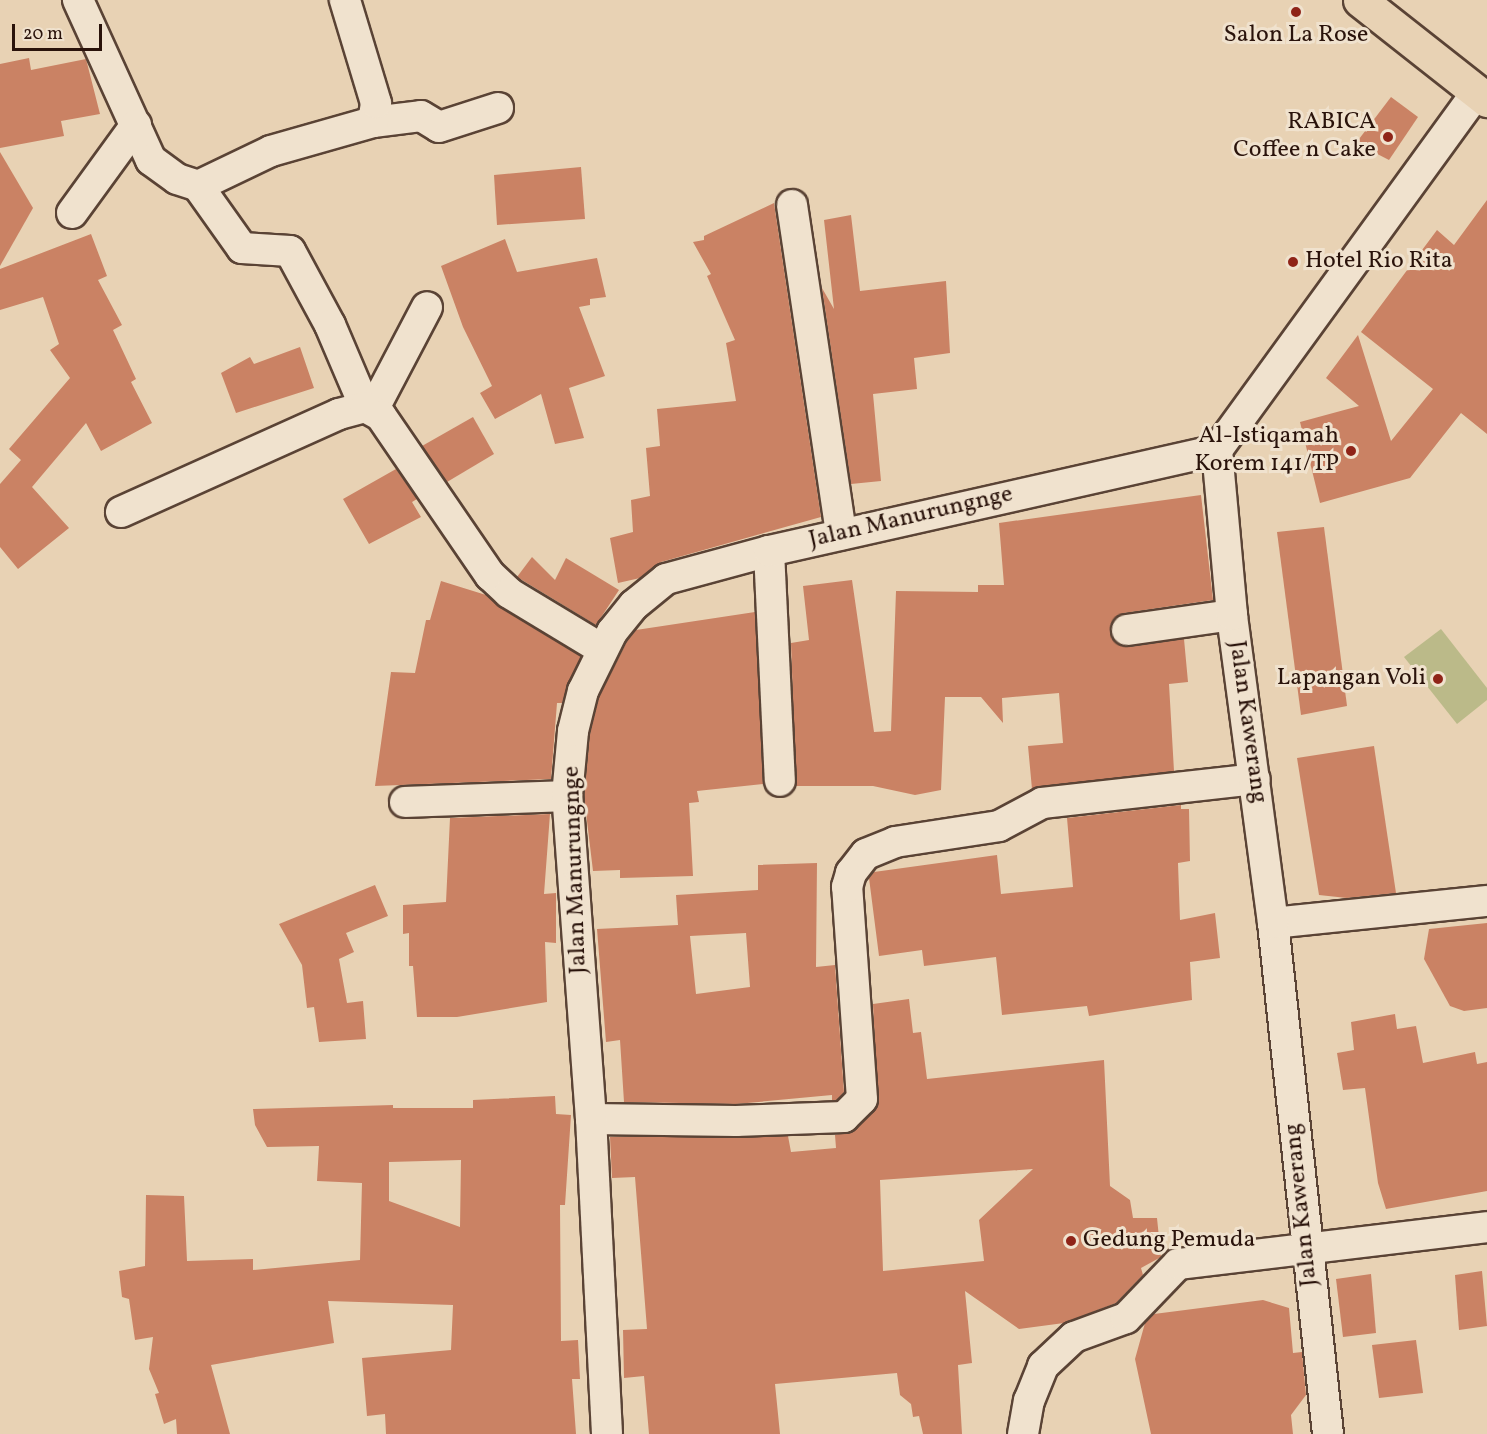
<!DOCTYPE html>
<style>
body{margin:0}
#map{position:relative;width:1487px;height:1434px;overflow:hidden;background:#e8d2b4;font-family:Vollkorn,serif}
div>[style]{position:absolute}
.green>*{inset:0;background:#bbba89}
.building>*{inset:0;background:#ca8264}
.roads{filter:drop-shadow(2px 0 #5a4335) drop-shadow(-2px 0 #5a4335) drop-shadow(0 2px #5a4335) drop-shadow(0 -2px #5a4335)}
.minor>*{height:30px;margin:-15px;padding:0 15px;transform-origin:15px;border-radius:15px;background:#f0e2ce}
.major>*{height:33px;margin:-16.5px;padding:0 16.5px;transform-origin:16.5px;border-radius:16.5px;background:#e8d2b4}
.dots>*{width:16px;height:16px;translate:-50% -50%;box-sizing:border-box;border:3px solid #f0e2ce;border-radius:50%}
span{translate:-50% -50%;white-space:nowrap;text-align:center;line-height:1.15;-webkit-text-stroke:6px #f0e2ce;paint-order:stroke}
.poi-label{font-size:24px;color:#2a130b}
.right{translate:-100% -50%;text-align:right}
.left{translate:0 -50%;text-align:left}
.street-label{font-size:24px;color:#2a130b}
.scale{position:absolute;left:12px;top:24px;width:90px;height:27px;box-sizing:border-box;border:3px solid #2a130b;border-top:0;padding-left:8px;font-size:18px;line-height:21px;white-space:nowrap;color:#2a130b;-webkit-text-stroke:4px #f0e2ce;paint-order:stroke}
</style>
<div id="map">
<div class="green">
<div style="clip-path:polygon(1441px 629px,1487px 688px,1487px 700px,1457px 724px,1404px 657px)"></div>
</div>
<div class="building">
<div style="clip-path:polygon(29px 58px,31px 70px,86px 59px,100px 114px,61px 121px,64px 136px,0 148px,0 64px)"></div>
<div style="clip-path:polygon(1391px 97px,1418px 117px,1389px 160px,1356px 143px)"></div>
<div style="clip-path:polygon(0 152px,33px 208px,0 266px)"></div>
<div style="clip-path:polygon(581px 167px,585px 219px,497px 225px,494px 175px)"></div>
<div style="clip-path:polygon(1487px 200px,1487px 434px,1461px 413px,1410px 478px,1320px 503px,1300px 422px,1359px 406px,1326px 378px,1358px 335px,1391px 441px,1433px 389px,1361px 332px,1437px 230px,1454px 245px)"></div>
<div style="clip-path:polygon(774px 203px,821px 517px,661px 562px,640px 578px,618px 583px,610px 538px,633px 532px,631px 500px,650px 496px,646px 448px,660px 446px,657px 409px,736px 401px,726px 343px,735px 340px,707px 276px,711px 274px,693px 242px,704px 240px,704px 236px)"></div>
<div style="clip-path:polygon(851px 215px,860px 291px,946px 281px,950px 353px,914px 358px,917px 389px,873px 394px,881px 481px,851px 484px,822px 288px,834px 309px,824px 220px)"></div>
<div style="clip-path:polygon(91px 234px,107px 276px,98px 280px,122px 325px,113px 330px,136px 379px,131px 382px,152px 423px,101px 451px,86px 423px,32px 487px,69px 528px,18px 569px,0 547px,0 484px,21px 460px,9px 449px,70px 378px,50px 350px,59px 344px,43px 297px,0 310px,0 269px)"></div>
<div style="clip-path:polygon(505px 239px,517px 272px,597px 258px,606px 297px,590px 299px,590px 305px,579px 307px,605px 376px,569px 388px,584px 438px,555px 444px,541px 394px,495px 419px,480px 393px,492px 386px,463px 327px,441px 266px)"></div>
<div style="clip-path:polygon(300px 347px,314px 388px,236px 413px,221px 373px,250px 357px,254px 364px)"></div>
<div style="clip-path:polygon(473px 417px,494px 454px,447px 482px,422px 446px)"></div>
<div style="clip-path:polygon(396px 469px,417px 499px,412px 502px,421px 517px,369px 544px,343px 499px)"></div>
<div style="clip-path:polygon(1201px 495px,1213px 600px,1124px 613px,1111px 623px,1110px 632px,1114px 641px,1129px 647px,1184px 639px,1188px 682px,1169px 684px,1174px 771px,1032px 789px,1028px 746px,1063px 743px,1059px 693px,1002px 698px,1003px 723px,981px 697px,945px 697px,941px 790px,915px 795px,873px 786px,796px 786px,791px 643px,809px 640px,803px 586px,852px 580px,874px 732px,891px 731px,896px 591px,978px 592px,978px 585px,1004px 585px,999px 523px)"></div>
<div style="clip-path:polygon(1324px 527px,1347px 706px,1301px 715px,1277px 532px)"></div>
<div style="clip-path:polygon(532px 557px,555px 580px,566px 558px,619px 590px,596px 625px,517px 577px)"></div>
<div style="clip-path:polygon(441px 581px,486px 595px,581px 656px,562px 703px,557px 703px,551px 779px,375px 786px,391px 672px,415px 673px,426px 620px,430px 620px)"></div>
<div style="clip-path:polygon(755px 612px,763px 784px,697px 791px,699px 802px,689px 803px,693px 876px,620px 878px,620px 870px,593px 871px,584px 796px,590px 734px,599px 697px,627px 641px,636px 630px)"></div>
<div style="clip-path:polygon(1374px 746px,1396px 893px,1347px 898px,1319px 895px,1297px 758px)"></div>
<div style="clip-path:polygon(1181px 805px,1181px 809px,1189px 809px,1190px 861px,1178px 863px,1180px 920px,1215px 913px,1220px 958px,1190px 962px,1192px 1000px,1089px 1016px,1087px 1006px,1002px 1015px,996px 957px,924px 966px,922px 950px,879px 956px,869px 878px,874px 872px,997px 855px,1001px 894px,1073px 887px,1067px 818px)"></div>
<div style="clip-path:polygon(550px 814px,544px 894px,556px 893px,556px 943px,545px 942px,547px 1002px,457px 1017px,417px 1017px,413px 966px,409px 966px,409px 933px,403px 934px,403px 905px,446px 902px,450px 818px)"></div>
<div style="clip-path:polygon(evenodd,817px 863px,816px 967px,835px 965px,844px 1092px,837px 1100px,832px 1100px,832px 1095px,736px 1104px,624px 1102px,620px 1040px,606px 1042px,597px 929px,678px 925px,676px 895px,758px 890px,758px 865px,817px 863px,746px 933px,750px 987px,696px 994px,690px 936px,746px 933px)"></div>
<div style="clip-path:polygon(375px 885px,388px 916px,346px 933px,354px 952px,339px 959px,347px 1003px,363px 1001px,366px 1039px,319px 1042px,314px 1007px,307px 1008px,302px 965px,279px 924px)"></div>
<div style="clip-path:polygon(1487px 923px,1487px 1008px,1464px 1011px,1450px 1006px,1424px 959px,1429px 929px)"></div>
<div style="clip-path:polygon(evenodd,909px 999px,913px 1033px,921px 1032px,927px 1079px,1104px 1060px,1110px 1186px,1130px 1200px,1133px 1218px,1157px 1218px,1161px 1257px,1141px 1268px,1143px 1275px,1116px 1303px,1064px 1323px,1019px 1329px,965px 1291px,972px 1363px,958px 1365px,962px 1434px,923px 1434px,919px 1416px,913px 1417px,911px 1404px,900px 1395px,897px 1373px,775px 1384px,780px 1434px,649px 1434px,644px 1376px,624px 1378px,623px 1330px,647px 1329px,635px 1177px,612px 1178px,610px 1137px,788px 1136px,791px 1152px,836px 1148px,835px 1135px,856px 1129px,878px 1105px,873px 1004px,909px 999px,1033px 1169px,979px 1220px,984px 1261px,883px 1271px,880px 1180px,1033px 1169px)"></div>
<div style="clip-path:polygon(1395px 1014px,1397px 1029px,1416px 1026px,1423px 1063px,1475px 1052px,1477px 1064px,1487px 1062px,1487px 1191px,1386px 1209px,1378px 1183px,1365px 1088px,1343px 1090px,1337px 1053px,1354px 1050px,1351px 1022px)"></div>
<div style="clip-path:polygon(evenodd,555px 1096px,556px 1114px,571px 1115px,565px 1205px,560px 1205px,561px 1341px,578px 1340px,580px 1379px,572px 1379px,576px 1434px,386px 1434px,385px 1414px,367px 1416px,362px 1358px,451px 1350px,453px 1305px,328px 1301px,334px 1343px,211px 1365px,230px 1434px,177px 1434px,176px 1419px,164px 1424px,155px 1394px,159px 1393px,149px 1369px,153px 1337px,135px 1340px,129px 1299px,122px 1297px,119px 1271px,145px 1266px,146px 1195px,184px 1196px,187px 1261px,253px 1259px,253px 1270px,360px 1260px,362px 1183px,317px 1181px,319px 1146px,267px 1147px,255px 1125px,253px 1109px,393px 1105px,393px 1108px,473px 1108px,473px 1100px,555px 1096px,461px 1160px,460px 1227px,389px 1201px,389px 1162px,461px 1160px)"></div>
<div style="clip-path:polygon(1482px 1271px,1487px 1326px,1459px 1330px,1455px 1275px)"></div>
<div style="clip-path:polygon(1371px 1274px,1376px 1333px,1343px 1337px,1336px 1279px)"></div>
<div style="clip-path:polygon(1263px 1300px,1289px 1308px,1293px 1353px,1302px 1352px,1306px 1395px,1291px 1415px,1293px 1434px,1151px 1434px,1135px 1359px,1145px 1323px,1154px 1314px)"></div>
<div style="clip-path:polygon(1416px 1340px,1423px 1393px,1379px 1398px,1372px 1345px)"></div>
</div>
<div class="roads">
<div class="minor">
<div style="left:78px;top:0;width:176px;rotate:65.5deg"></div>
<div style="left:151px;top:160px;width:32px;rotate:36deg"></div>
<div style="left:177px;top:179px;width:22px;rotate:18deg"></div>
<div style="left:198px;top:186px;width:76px;rotate:54.6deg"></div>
<div style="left:242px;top:248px;width:48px;rotate:3.6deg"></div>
<div style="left:290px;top:251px;width:84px;rotate:61.6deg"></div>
<div style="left:330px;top:325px;width:89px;rotate:66.9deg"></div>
<div style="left:373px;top:122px;width:48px;rotate:-7.1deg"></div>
<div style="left:421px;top:116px;width:21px;rotate:31deg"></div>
<div style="left:439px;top:127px;width:62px;rotate:-17.9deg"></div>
<div style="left:198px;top:186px;width:81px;rotate:-25.6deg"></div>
<div style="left:271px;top:151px;width:106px;rotate:-15.9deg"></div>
<div style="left:373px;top:122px;width:19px;rotate:-81deg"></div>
<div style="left:376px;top:103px;width:108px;rotate:-106.8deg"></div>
<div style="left:792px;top:205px;width:333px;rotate:81.5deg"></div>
<div style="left:72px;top:213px;width:109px;rotate:-54deg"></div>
<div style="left:373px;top:410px;width:116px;rotate:-62.3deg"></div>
<div style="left:121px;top:512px;width:239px;rotate:-24.2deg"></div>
<div style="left:339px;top:414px;width:27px;rotate:-15deg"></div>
<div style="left:365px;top:407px;width:18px;rotate:29deg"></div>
<div style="left:381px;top:416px;width:193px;rotate:55.6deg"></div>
<div style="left:490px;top:575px;width:26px;rotate:43deg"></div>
<div style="left:509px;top:593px;width:109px;rotate:31.1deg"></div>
<div style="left:769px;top:551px;width:230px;rotate:87.3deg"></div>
<div style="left:1127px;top:630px;width:106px;rotate:-8.1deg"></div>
<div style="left:405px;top:802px;width:162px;rotate:-2.1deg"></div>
<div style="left:1273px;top:923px;width:215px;rotate:-5.9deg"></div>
<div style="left:591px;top:1119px;width:145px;rotate:0.8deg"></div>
<div style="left:736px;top:1121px;width:108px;rotate:-2.1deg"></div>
<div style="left:844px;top:1117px;width:25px;rotate:-45deg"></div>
<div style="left:862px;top:1099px;width:213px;rotate:-94deg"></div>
<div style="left:847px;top:887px;width:15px;rotate:-74deg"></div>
<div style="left:851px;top:873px;width:24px;rotate:-52deg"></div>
<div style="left:866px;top:854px;width:31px;rotate:-22deg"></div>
<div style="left:895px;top:842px;width:105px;rotate:-8.7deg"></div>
<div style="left:999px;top:826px;width:49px;rotate:-28.1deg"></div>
<div style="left:1042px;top:803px;width:214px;rotate:-6.4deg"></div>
<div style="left:607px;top:1434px;width:315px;rotate:-92.9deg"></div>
<div style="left:591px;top:1119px;width:324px;rotate:-94.2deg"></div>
<div style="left:567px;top:796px;width:65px;rotate:-84.7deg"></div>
<div style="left:573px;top:731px;width:41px;rotate:-76deg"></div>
<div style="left:583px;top:691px;width:66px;rotate:-63.8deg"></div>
<div style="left:612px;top:632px;width:35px;rotate:-51deg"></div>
<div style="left:634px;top:605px;width:41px;rotate:-39.1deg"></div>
<div style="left:666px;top:579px;width:107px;rotate:-15.2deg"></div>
<div style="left:769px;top:551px;width:459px;rotate:-12.7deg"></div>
<div style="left:1023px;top:1434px;width:34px;rotate:-80deg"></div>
<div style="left:1029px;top:1401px;width:38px;rotate:-68deg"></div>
<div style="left:1043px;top:1366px;width:42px;rotate:-43.1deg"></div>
<div style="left:1074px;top:1337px;width:55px;rotate:-20.1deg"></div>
<div style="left:1126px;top:1318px;width:75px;rotate:-46.1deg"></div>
<div style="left:1178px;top:1264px;width:311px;rotate:-6.8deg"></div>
<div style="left:1328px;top:1434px;width:514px;rotate:-96.14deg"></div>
<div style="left:1273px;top:923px;width:311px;rotate:-97.6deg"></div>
<div style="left:1232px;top:615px;width:166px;rotate:-95.2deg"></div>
<div style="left:1217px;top:450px;width:442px;rotate:-54deg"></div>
</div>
<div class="major">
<div style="left:1360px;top:0;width:162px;rotate:38.2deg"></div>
</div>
</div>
<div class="dots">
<div style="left:1296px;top:12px;background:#8f2418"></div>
<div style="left:1388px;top:137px;background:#8f2418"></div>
<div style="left:1293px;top:262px;background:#8f2418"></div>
<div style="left:1351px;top:451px;background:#8f2418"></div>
<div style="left:1438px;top:679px;background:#8f2418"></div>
<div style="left:1071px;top:1241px;background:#8f2418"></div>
</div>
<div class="poi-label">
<span style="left:1296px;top:36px">Salon La Rose</span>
<span class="right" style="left:1376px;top:137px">RABICA<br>Coffee n Cake</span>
<span class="left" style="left:1305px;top:262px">Hotel Rio Rita</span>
<span class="right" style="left:1339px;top:451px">Al-Istiqamah<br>Korem 141/TP</span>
<span class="right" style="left:1426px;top:679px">Lapangan Voli</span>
<span class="left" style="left:1083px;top:1241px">Gedung Pemuda</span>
</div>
<div class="street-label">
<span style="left:911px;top:518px;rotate:-13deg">Jalan Manurungnge</span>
<span style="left:1247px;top:722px;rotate:82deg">Jalan Kawerang</span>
<span style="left:576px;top:870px;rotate:-92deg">Jalan Manurungnge</span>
<span style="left:1302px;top:1205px;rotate:-96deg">Jalan Kawerang</span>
</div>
<div class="scale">20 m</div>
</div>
